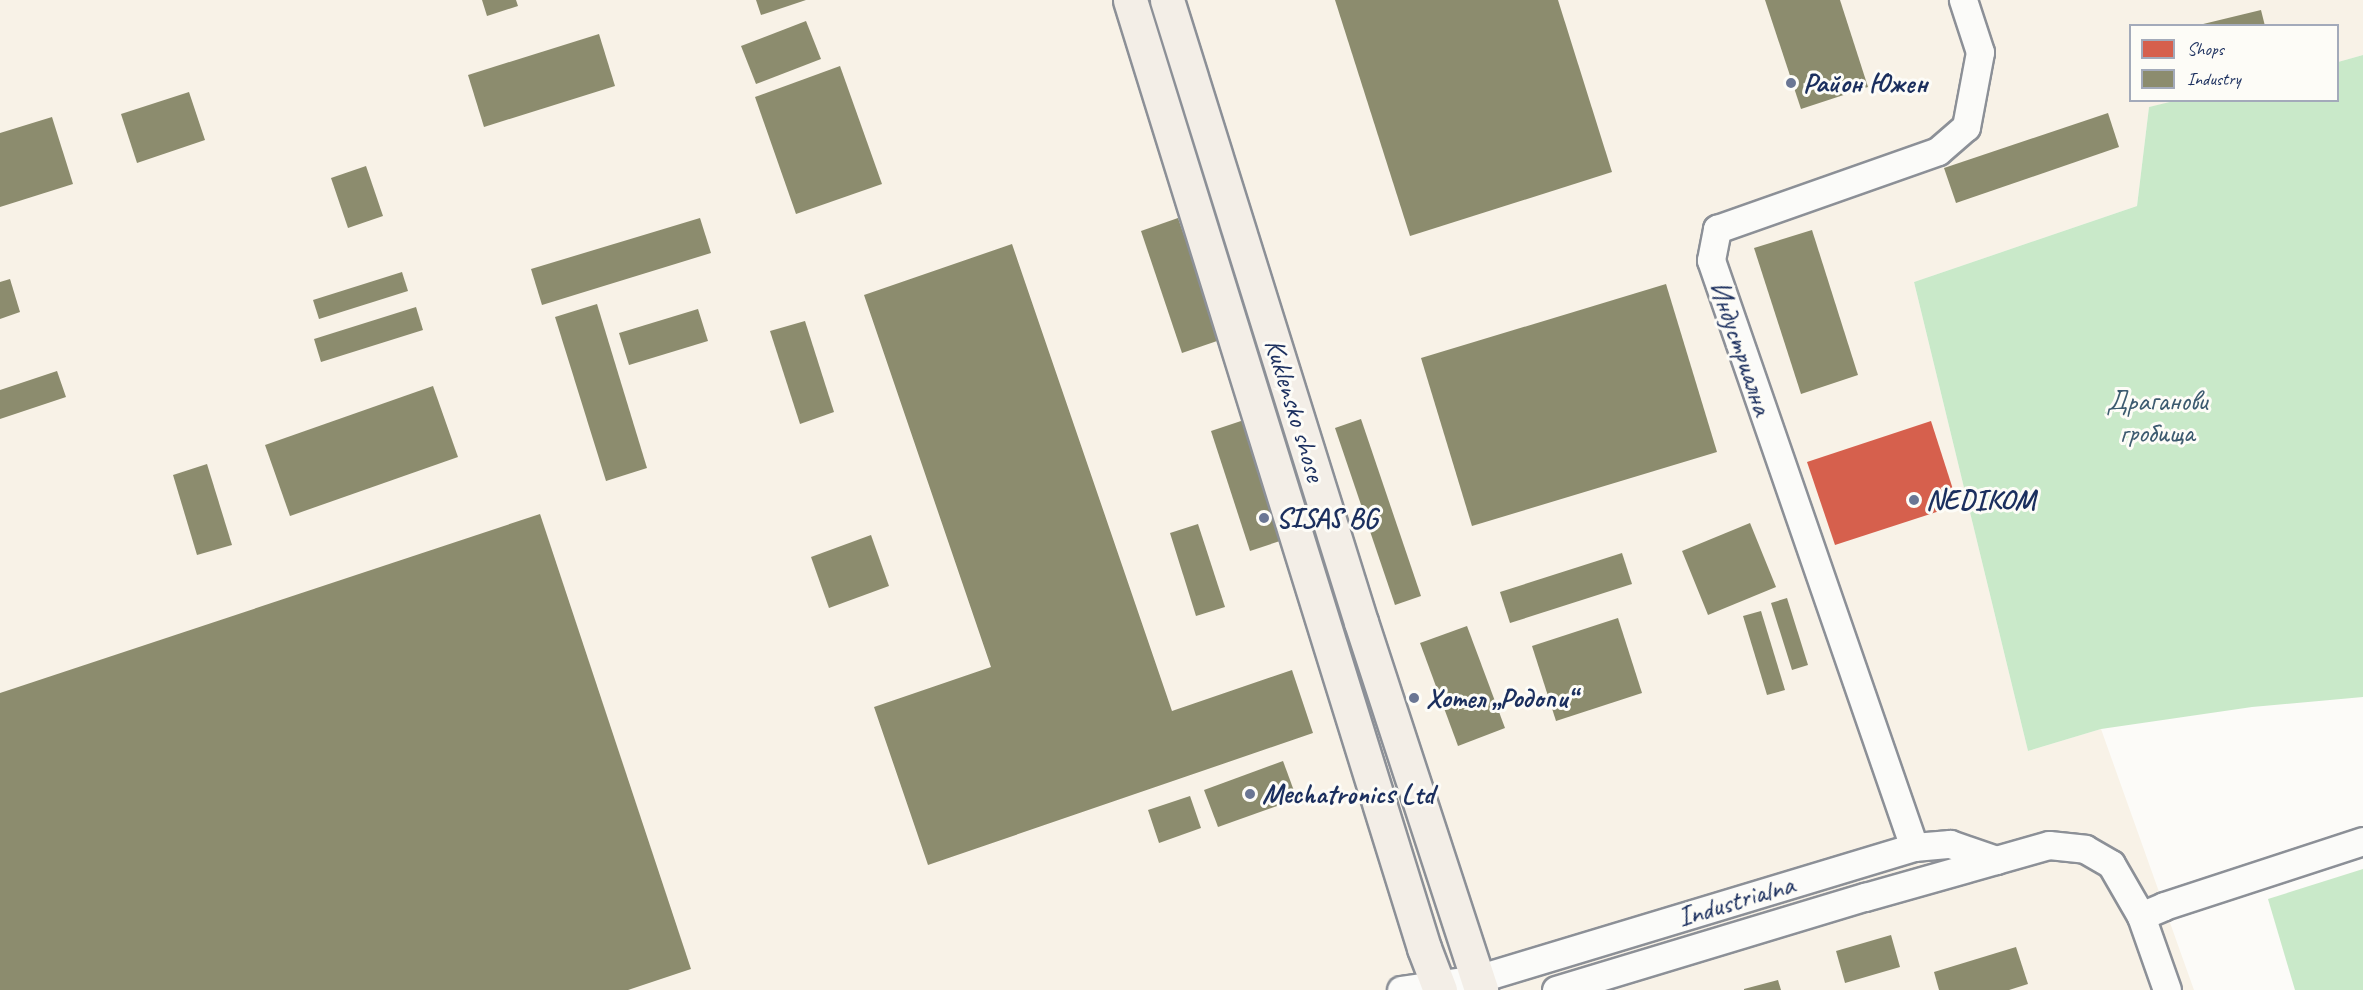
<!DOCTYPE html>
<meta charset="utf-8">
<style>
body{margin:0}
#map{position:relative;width:2363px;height:990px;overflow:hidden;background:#fcfbf8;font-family:Caveat,sans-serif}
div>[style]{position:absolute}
.built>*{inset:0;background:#f8f2e7}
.green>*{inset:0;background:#c9e9c9}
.shops>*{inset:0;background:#d6604d}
.industry>*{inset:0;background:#8c8c6e}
.roads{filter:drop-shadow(2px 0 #8c9097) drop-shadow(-2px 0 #8c9097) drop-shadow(0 2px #8c9097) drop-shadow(0 -2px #8c9097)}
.minor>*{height:27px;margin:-13.5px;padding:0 13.5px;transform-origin:13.5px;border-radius:13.5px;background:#fbfbf9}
.major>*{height:33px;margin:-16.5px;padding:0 16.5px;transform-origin:16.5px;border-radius:16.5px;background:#f3eee7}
.dots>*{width:16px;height:16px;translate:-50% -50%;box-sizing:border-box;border:3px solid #fdfcf7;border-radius:50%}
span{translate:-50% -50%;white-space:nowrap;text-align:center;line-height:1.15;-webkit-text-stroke:6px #fdfcf7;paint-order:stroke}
.poi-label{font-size:28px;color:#1b2f5e;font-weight:700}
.left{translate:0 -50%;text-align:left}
.street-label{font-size:28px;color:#1b2f5e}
.park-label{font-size:28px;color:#3c5a6f}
.legend{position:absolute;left:2129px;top:24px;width:210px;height:78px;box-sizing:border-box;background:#fdfcf7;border:2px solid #a3aaba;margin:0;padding:8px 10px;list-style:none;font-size:18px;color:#1b2f5e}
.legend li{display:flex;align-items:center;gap:12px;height:30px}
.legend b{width:30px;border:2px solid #a3aaba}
</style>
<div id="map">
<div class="built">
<div style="clip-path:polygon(0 0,2363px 0,2363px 55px,2338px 62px,2338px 26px,2130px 26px,2130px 100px,2178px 101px,2149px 107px,2137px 206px,1914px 282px,2028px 751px,2101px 729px,2194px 990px,0 990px)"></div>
</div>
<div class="green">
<div style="clip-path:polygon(2363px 55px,2363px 697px,2252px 707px,2101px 729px,2028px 751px,1914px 282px,2137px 206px,2149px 107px,2178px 100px,2338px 100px,2338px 62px)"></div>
<div style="clip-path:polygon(2363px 869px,2363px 990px,2295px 990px,2268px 899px)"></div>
</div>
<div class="shops">
<div style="clip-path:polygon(1931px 421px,1958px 505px,1835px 545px,1807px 462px)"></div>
</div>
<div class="industry">
<div style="clip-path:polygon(482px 0,516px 0,518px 6px,487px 16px)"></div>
<div style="clip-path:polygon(756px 0,806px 0,761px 15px)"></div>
<div style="clip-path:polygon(1335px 0,1558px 0,1612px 172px,1410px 236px)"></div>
<div style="clip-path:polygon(1765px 0,1840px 0,1868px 87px,1801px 109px)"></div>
<div style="clip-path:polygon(2261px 10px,2265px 26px,2199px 26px,2199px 25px)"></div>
<div style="clip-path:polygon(806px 21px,821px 59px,756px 84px,741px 46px)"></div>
<div style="clip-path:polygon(599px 34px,615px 86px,484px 127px,468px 75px)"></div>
<div style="clip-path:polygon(840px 66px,882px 184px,796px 214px,755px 97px)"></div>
<div style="clip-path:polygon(189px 92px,205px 140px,137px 163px,121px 114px)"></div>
<div style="clip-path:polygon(2108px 113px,2119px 147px,1956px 203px,1944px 168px)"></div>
<div style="clip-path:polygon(52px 117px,73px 184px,0 207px,0 133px)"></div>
<div style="clip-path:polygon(366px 166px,383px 216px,348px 228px,331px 178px)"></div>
<div style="clip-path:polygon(700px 218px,711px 253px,542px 305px,531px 269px)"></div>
<div style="clip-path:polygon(1178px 218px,1220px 340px,1182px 353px,1141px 231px)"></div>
<div style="clip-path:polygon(1812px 230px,1858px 375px,1801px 394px,1754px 248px)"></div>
<div style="clip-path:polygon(1012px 244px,1172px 711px,1292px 670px,1313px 733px,928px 865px,874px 707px,991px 667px,864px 295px)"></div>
<div style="clip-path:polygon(402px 272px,408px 291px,319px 319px,313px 300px)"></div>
<div style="clip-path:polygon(10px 279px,20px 312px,0 319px,0 282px)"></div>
<div style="clip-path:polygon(1666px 284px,1717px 452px,1472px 526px,1421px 358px)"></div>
<div style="clip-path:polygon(597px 304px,647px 468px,606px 481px,555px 317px)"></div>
<div style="clip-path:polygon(416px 307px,423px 330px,321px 362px,314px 339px)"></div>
<div style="clip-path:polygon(698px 309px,708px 341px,629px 365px,619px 333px)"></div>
<div style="clip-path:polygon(805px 321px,834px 412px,800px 424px,770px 331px)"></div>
<div style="clip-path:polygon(57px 371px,66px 397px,0 419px,0 390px)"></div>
<div style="clip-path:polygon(433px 386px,458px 457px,290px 516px,265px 445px)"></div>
<div style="clip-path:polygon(1247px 419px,1286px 539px,1250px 551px,1211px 431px)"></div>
<div style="clip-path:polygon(1361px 419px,1421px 596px,1395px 605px,1335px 428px)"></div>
<div style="clip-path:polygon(207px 464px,232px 545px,197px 555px,173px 475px)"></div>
<div style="clip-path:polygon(540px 514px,691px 969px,628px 990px,0 990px,0 693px)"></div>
<div style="clip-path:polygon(1750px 523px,1776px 587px,1708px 615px,1682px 551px)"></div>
<div style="clip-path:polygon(1198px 524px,1225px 607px,1196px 616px,1170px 533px)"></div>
<div style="clip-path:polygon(871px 535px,889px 586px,829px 608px,811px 557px)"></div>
<div style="clip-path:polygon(1622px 553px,1632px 584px,1510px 623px,1500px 592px)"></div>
<div style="clip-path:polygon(1787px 598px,1808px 665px,1792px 670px,1771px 603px)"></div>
<div style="clip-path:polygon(1761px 611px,1785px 690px,1767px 695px,1743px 616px)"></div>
<div style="clip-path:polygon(1618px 618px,1642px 693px,1556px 721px,1532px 646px)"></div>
<div style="clip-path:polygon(1467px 626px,1505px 728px,1458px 746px,1420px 643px)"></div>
<div style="clip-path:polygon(1283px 761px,1297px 799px,1218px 827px,1204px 790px)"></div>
<div style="clip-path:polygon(1190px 796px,1201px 828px,1159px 843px,1148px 810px)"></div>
<div style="clip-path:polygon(1891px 935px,1900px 967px,1845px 983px,1836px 951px)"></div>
<div style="clip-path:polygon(2016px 947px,2028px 984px,2009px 990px,1939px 990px,1934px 972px)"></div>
<div style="clip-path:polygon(1778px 980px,1781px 990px,1744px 990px,1744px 989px)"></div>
</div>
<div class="roads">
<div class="minor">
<div style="left:1914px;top:847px;width:621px;rotate:-109.08deg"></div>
<div style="left:1711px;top:260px;width:32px;rotate:-79deg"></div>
<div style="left:1717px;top:229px;width:234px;rotate:-19.4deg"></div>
<div style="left:1938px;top:151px;width:37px;rotate:-41deg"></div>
<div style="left:1966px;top:127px;width:76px;rotate:-79.4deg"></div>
<div style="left:1980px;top:52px;width:55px;rotate:-108.1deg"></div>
<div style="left:2141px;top:916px;width:25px;rotate:-23deg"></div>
<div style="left:2164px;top:906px;width:209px;rotate:-18.1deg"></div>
<div style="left:1401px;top:990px;width:77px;rotate:-8.2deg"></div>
<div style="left:1477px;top:979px;width:457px;rotate:-16.8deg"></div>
<div style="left:1914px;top:847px;width:36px;rotate:-5deg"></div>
<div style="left:1950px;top:844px;width:49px;rotate:19.2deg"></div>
<div style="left:1556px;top:990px;width:323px;rotate:-16.8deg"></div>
<div style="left:1865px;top:897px;width:191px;rotate:-15.8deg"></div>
<div style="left:2049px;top:845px;width:36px;rotate:6deg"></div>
<div style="left:2085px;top:849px;width:30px;rotate:30deg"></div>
<div style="left:2111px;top:864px;width:60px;rotate:60deg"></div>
<div style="left:2141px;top:916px;width:78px;rotate:70.6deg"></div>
</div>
<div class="major">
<div style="left:1130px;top:0;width:993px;rotate:72.77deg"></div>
<div style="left:1424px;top:948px;width:45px;rotate:69.1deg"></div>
<div style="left:1167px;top:0;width:652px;rotate:72.68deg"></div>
<div style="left:1361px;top:622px;width:387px;rotate:71.9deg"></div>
</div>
</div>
<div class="dots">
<div style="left:1791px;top:83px;background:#6a7694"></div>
<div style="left:1914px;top:500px;background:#6a7694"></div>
<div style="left:1264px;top:518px;background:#6a7694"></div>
<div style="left:1414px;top:698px;background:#6a7694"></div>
<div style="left:1250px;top:794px;background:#6a7694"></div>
</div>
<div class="poi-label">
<span class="left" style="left:1803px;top:83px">Район Южен</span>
<span class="left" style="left:1926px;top:500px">NEDIKOM</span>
<span class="left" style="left:1276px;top:518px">SISAS BG</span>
<span class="left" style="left:1426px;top:698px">Хотел „Родопи“</span>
<span class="left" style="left:1262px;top:794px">Mechatronics Ltd</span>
</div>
<div class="street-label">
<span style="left:1741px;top:348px;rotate:71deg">Индустриална</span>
<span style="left:1295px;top:410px;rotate:73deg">Kuklensko shose</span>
<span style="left:1736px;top:901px;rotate:-17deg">Industrialna</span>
</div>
<div class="park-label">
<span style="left:2157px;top:417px">Драганови<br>гробища</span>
</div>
<ul class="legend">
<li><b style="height:16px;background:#d6604d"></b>Shops</li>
<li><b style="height:16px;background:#8c8c6e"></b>Industry</li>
</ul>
</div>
